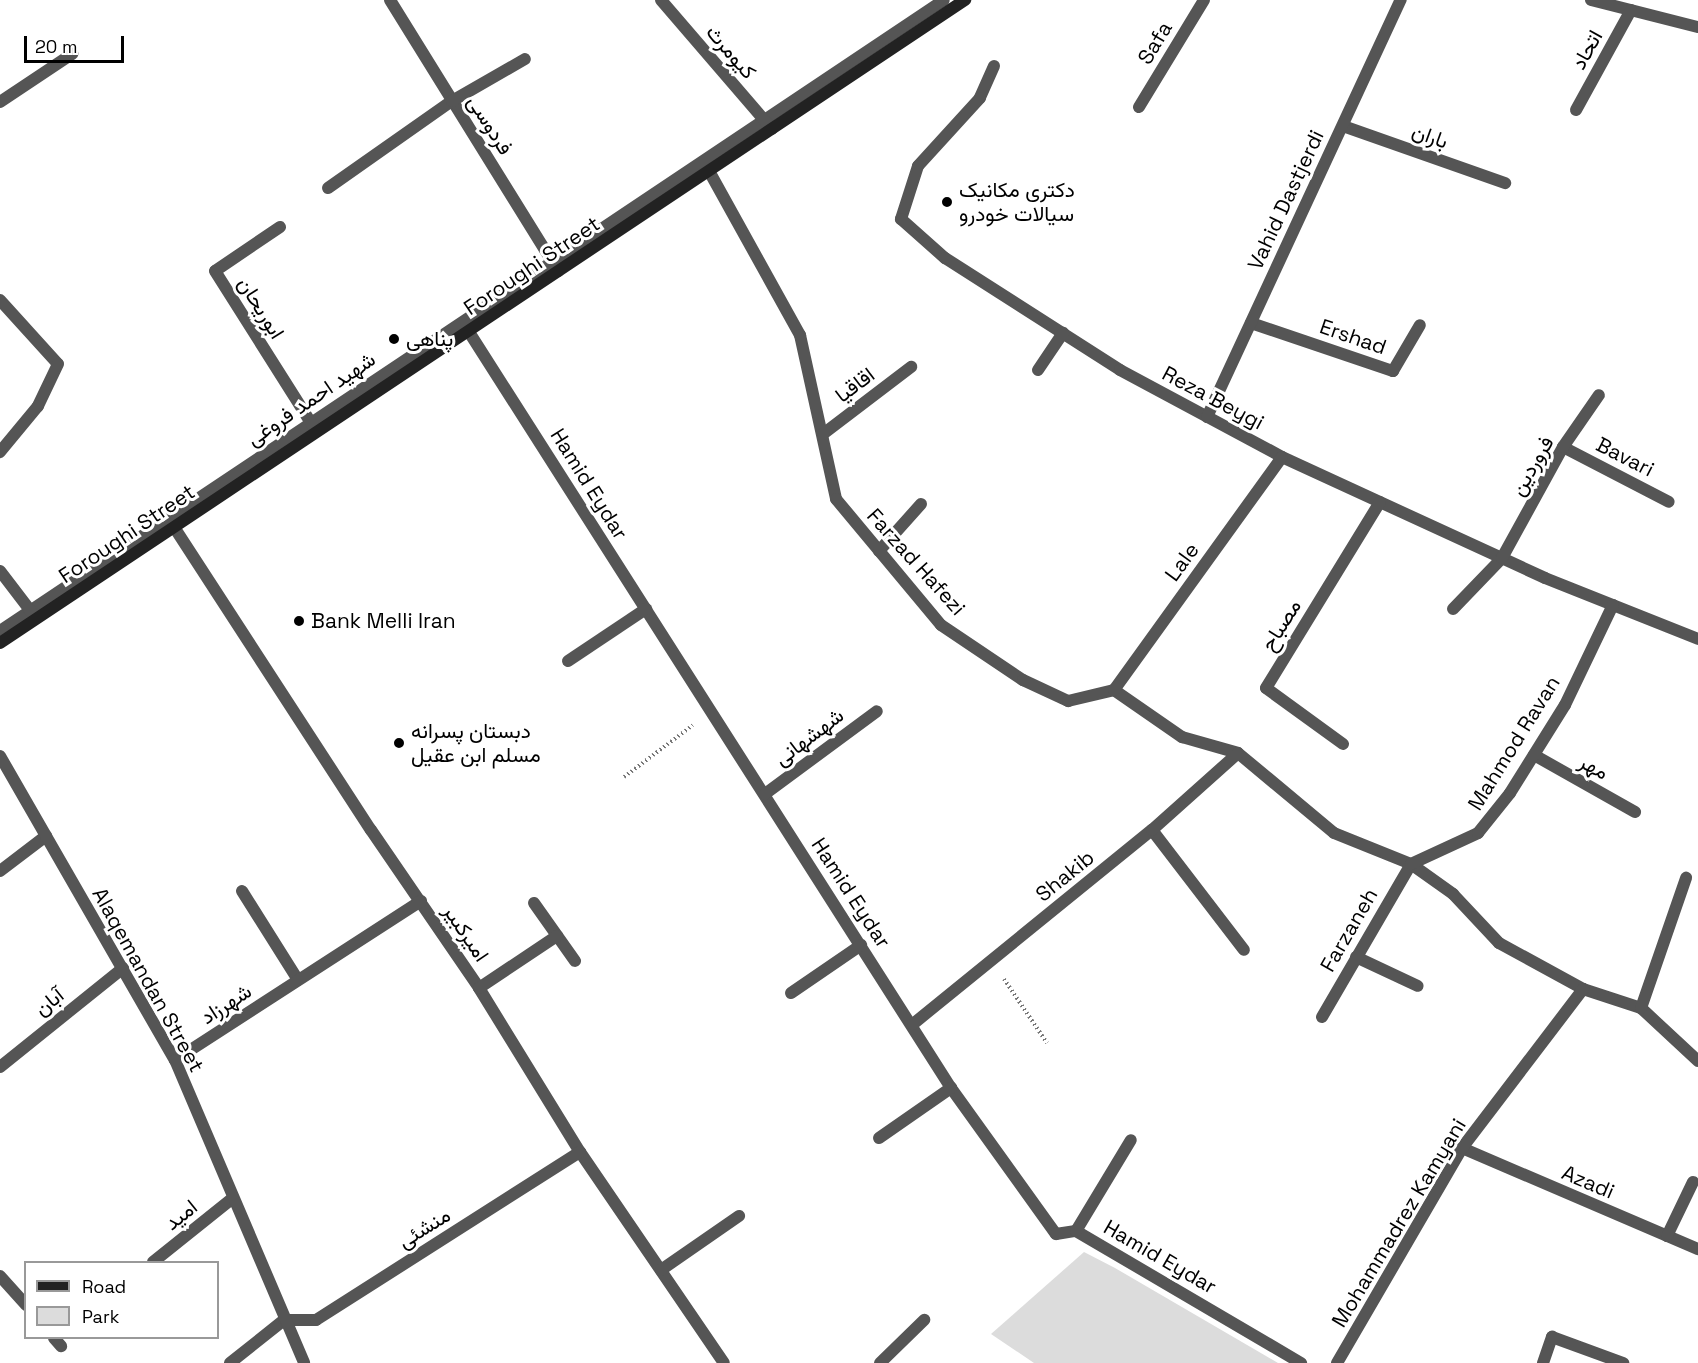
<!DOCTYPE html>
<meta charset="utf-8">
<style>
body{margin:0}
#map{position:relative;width:1698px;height:1363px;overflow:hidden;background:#fff;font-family:"Space Grotesk",Vazirmatn,sans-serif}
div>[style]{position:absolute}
.green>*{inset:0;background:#dcdcdc}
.path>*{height:4px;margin-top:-2px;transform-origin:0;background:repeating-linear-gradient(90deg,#777 0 1.5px,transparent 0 4.5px)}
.service>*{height:12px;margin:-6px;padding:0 6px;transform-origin:6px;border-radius:6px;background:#555}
.minor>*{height:12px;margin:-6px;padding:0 6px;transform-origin:6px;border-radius:6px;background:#555}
.tertiary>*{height:12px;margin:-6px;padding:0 6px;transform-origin:6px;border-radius:6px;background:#555}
.secondary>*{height:12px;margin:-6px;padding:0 6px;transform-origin:6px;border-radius:6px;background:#222}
.dots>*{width:16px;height:16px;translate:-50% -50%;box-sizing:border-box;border:3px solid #fff;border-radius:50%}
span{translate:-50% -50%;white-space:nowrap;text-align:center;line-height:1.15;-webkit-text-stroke:6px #fff;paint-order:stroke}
.street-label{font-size:21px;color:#000}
.poi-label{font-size:21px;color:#000}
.left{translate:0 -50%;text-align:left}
.legend{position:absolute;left:24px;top:1261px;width:195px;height:78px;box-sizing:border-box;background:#fff;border:2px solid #999;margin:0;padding:8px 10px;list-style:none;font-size:18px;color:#000}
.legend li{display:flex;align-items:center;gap:12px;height:30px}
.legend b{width:30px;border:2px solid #999}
.scale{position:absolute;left:24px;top:36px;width:100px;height:27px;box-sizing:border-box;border:3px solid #000;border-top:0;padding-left:8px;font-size:18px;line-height:21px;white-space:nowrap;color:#000;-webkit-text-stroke:4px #fff;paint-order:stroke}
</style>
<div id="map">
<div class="green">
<div style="clip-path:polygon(1084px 1252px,1115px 1268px,1278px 1363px,1034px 1363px,991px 1334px)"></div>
</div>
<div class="path">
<div style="left:624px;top:777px;width:86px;rotate:-37deg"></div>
<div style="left:1004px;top:979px;width:77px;rotate:56.1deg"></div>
</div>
<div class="service">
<div style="left:0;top:631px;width:1135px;rotate:-33.76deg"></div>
</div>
<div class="minor">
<div style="left:390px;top:0;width:319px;rotate:58.2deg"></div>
<div style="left:661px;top:0;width:170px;rotate:49.3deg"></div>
<div style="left:1591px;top:0;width:110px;rotate:14.2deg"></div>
<div style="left:994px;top:66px;width:35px;rotate:114deg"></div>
<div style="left:980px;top:98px;width:92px;rotate:132.4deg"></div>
<div style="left:918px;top:166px;width:56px;rotate:107.8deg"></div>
<div style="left:901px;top:219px;width:59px;rotate:41.6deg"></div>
<div style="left:945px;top:258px;width:208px;rotate:32.6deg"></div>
<div style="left:1120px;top:370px;width:184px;rotate:28.2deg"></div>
<div style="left:1282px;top:457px;width:289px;rotate:24.7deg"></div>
<div style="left:1545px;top:578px;width:165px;rotate:21.7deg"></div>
<div style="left:0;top:102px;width:87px;rotate:-33.7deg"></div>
<div style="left:1139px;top:107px;width:125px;rotate:-58.7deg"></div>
<div style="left:1576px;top:110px;width:114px;rotate:-61.2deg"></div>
<div style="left:1343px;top:126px;width:172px;rotate:19.4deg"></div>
<div style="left:709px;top:171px;width:188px;rotate:61deg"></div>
<div style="left:800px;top:335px;width:168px;rotate:77.6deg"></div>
<div style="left:836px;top:499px;width:164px;rotate:50.2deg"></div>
<div style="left:941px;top:625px;width:99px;rotate:33.9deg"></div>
<div style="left:1023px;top:680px;width:50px;rotate:25deg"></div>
<div style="left:1068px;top:701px;width:47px;rotate:-13.4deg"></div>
<div style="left:1114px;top:690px;width:83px;rotate:34.7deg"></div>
<div style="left:1182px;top:737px;width:58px;rotate:15.9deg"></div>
<div style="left:1238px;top:753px;width:125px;rotate:39.8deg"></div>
<div style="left:1334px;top:833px;width:83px;rotate:21.9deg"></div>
<div style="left:1411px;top:864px;width:52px;rotate:35.5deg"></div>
<div style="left:1453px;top:894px;width:67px;rotate:46.8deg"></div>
<div style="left:1499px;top:943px;width:96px;rotate:28.7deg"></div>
<div style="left:1583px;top:989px;width:61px;rotate:18.1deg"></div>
<div style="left:1641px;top:1008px;width:78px;rotate:42.9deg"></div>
<div style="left:328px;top:188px;width:151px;rotate:-35.1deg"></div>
<div style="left:452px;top:101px;width:84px;rotate:-29.9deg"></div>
<div style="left:280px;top:227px;width:78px;rotate:145.9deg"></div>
<div style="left:215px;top:271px;width:189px;rotate:57.7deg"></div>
<div style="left:0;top:300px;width:86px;rotate:47.8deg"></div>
<div style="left:58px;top:364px;width:47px;rotate:115.5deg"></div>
<div style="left:38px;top:406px;width:60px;rotate:129.6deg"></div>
<div style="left:1251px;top:323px;width:150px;rotate:18.7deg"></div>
<div style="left:1393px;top:371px;width:53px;rotate:-59.6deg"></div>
<div style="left:469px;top:332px;width:897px;rotate:57.48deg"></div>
<div style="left:951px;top:1088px;width:180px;rotate:54.3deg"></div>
<div style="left:1056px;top:1234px;width:20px;rotate:-9deg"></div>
<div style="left:1076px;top:1231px;width:261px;rotate:30.4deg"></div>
<div style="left:1038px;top:370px;width:45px;rotate:-56deg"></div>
<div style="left:1207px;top:417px;width:460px;rotate:-65.1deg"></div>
<div style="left:823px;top:434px;width:111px;rotate:-37.3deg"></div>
<div style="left:1563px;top:447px;width:119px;rotate:27.4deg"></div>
<div style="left:174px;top:527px;width:361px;rotate:57deg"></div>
<div style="left:371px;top:830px;width:191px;rotate:55.6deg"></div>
<div style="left:479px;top:988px;width:193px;rotate:58.4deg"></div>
<div style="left:580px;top:1152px;width:255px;rotate:55.7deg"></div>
<div style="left:879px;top:551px;width:63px;rotate:-48.2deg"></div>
<div style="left:0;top:571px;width:59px;rotate:52.5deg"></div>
<div style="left:1453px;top:609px;width:71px;rotate:-46.1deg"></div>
<div style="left:1502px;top:558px;width:127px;rotate:-61.2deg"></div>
<div style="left:1563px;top:447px;width:63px;rotate:-55.3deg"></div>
<div style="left:568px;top:661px;width:94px;rotate:-33.7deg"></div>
<div style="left:1114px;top:690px;width:287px;rotate:-54.2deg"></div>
<div style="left:1343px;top:744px;width:95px;rotate:-144deg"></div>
<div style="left:1266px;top:688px;width:218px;rotate:-58.5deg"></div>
<div style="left:1534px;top:755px;width:116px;rotate:29.4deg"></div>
<div style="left:765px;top:794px;width:139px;rotate:-36.5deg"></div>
<div style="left:1152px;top:830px;width:151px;rotate:52.5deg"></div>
<div style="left:0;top:871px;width:58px;rotate:-37.3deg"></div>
<div style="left:242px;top:891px;width:105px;rotate:57.8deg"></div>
<div style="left:534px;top:903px;width:71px;rotate:54.7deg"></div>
<div style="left:1356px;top:957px;width:68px;rotate:25.1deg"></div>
<div style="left:479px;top:988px;width:94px;rotate:-33.7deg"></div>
<div style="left:791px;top:993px;width:85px;rotate:-34.4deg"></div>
<div style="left:1641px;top:1008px;width:138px;rotate:-70.9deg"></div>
<div style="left:1322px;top:1017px;width:177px;rotate:-59.8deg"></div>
<div style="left:1411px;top:864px;width:74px;rotate:-24.8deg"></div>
<div style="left:1478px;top:833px;width:51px;rotate:-51.3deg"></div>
<div style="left:1510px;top:793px;width:104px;rotate:-58deg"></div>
<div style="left:1565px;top:705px;width:111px;rotate:-64.4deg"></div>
<div style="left:913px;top:1024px;width:308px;rotate:-39.1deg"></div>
<div style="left:1152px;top:830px;width:115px;rotate:-41.8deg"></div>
<div style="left:175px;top:1060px;width:293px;rotate:-32.9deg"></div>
<div style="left:0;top:1067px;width:158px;rotate:-38.8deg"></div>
<div style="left:879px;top:1138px;width:88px;rotate:-34.8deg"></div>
<div style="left:1462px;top:1148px;width:257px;rotate:23.2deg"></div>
<div style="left:1076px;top:1231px;width:106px;rotate:-58.9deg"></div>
<div style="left:1667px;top:1236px;width:60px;rotate:-64.3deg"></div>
<div style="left:153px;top:1262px;width:102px;rotate:-38.7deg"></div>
<div style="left:661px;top:1270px;width:95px;rotate:-34.7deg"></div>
<div style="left:0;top:1276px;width:39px;rotate:48deg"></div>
<div style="left:54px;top:1338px;width:11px;rotate:49deg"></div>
<div style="left:230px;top:1363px;width:69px;rotate:-38.5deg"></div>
<div style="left:284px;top:1320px;width:32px"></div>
<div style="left:316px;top:1320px;width:313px;rotate:-32.5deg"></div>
<div style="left:880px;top:1363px;width:62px;rotate:-44.3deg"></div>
<div style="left:1337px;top:1363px;width:249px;rotate:-59.8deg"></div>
<div style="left:1462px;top:1148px;width:200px;rotate:-52.7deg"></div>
<div style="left:1543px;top:1363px;width:28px;rotate:-71deg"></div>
<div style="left:1552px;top:1337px;width:76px;rotate:20.1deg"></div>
</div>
<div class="tertiary">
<div style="left:0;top:756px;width:351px;rotate:60.1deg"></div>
<div style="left:175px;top:1060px;width:329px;rotate:66.9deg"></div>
</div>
<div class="secondary">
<div style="left:0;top:643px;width:1160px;rotate:-33.68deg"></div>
</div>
<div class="dots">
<div style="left:947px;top:202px;background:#000"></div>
<div style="left:394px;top:339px;background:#000"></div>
<div style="left:299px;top:621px;background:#000"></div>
<div style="left:399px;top:743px;background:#000"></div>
</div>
<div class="street-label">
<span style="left:1155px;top:43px;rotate:-59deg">Safa</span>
<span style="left:1587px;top:50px;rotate:-61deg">اتحاد</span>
<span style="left:731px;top:52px;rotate:49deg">کیومرث</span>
<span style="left:490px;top:125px;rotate:58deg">فردوسی</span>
<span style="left:1430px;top:136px;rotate:20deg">باران</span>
<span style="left:1286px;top:200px;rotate:-65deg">Vahid Dastjerdi</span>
<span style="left:532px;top:266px;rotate:-34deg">Foroughi Street</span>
<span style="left:261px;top:308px;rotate:58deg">ابوریحان</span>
<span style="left:1353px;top:337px;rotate:19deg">Ershad</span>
<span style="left:855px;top:385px;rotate:-37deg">اقاقیا</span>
<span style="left:1213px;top:398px;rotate:28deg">Reza Beygi</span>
<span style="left:311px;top:399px;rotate:-34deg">شهید احمد فروغی</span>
<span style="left:1625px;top:457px;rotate:27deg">Bavari</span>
<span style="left:1532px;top:466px;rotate:-60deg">فروردین</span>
<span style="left:589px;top:484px;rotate:58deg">Hamid Eydar</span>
<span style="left:127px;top:534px;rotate:-34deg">Foroughi Street</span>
<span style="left:916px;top:562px;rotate:48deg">Farzad Hafezi</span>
<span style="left:1182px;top:562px;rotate:-54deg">Lale</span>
<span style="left:1281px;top:625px;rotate:-58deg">مصباح</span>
<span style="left:809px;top:737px;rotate:-37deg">شهشهانی</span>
<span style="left:1514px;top:743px;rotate:-58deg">Mahmod Ravan</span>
<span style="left:1594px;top:767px;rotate:29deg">مهر</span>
<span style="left:1065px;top:876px;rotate:-39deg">Shakib</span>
<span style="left:851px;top:893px;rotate:57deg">Hamid Eydar</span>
<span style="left:1349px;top:930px;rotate:-60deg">Farzaneh</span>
<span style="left:466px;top:933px;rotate:56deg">امیرکبیر</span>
<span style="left:148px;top:980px;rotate:61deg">Alaqemandan Street</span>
<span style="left:49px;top:1002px;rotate:-39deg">آبان</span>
<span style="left:226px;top:1004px;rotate:-33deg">شهرزاد</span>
<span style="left:1588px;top:1182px;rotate:23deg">Azadi</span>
<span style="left:181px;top:1215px;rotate:-39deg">امید</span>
<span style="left:1399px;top:1223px;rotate:-59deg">Mohammadrez Kamyani</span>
<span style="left:424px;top:1228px;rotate:-32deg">منشئی</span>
<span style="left:1160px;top:1257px;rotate:30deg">Hamid Eydar</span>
</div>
<div class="poi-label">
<span class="left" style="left:959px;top:202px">دکتری مکانیک<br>سیالات خودرو</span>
<span class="left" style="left:406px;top:339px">پناهی</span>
<span class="left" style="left:311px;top:621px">Bank Melli Iran</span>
<span class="left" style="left:411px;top:743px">دبستان پسرانه<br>مسلم ابن عقیل</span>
</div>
<ul class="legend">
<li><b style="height:8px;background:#222"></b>Road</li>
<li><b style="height:16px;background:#dcdcdc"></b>Park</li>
</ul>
<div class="scale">20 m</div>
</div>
